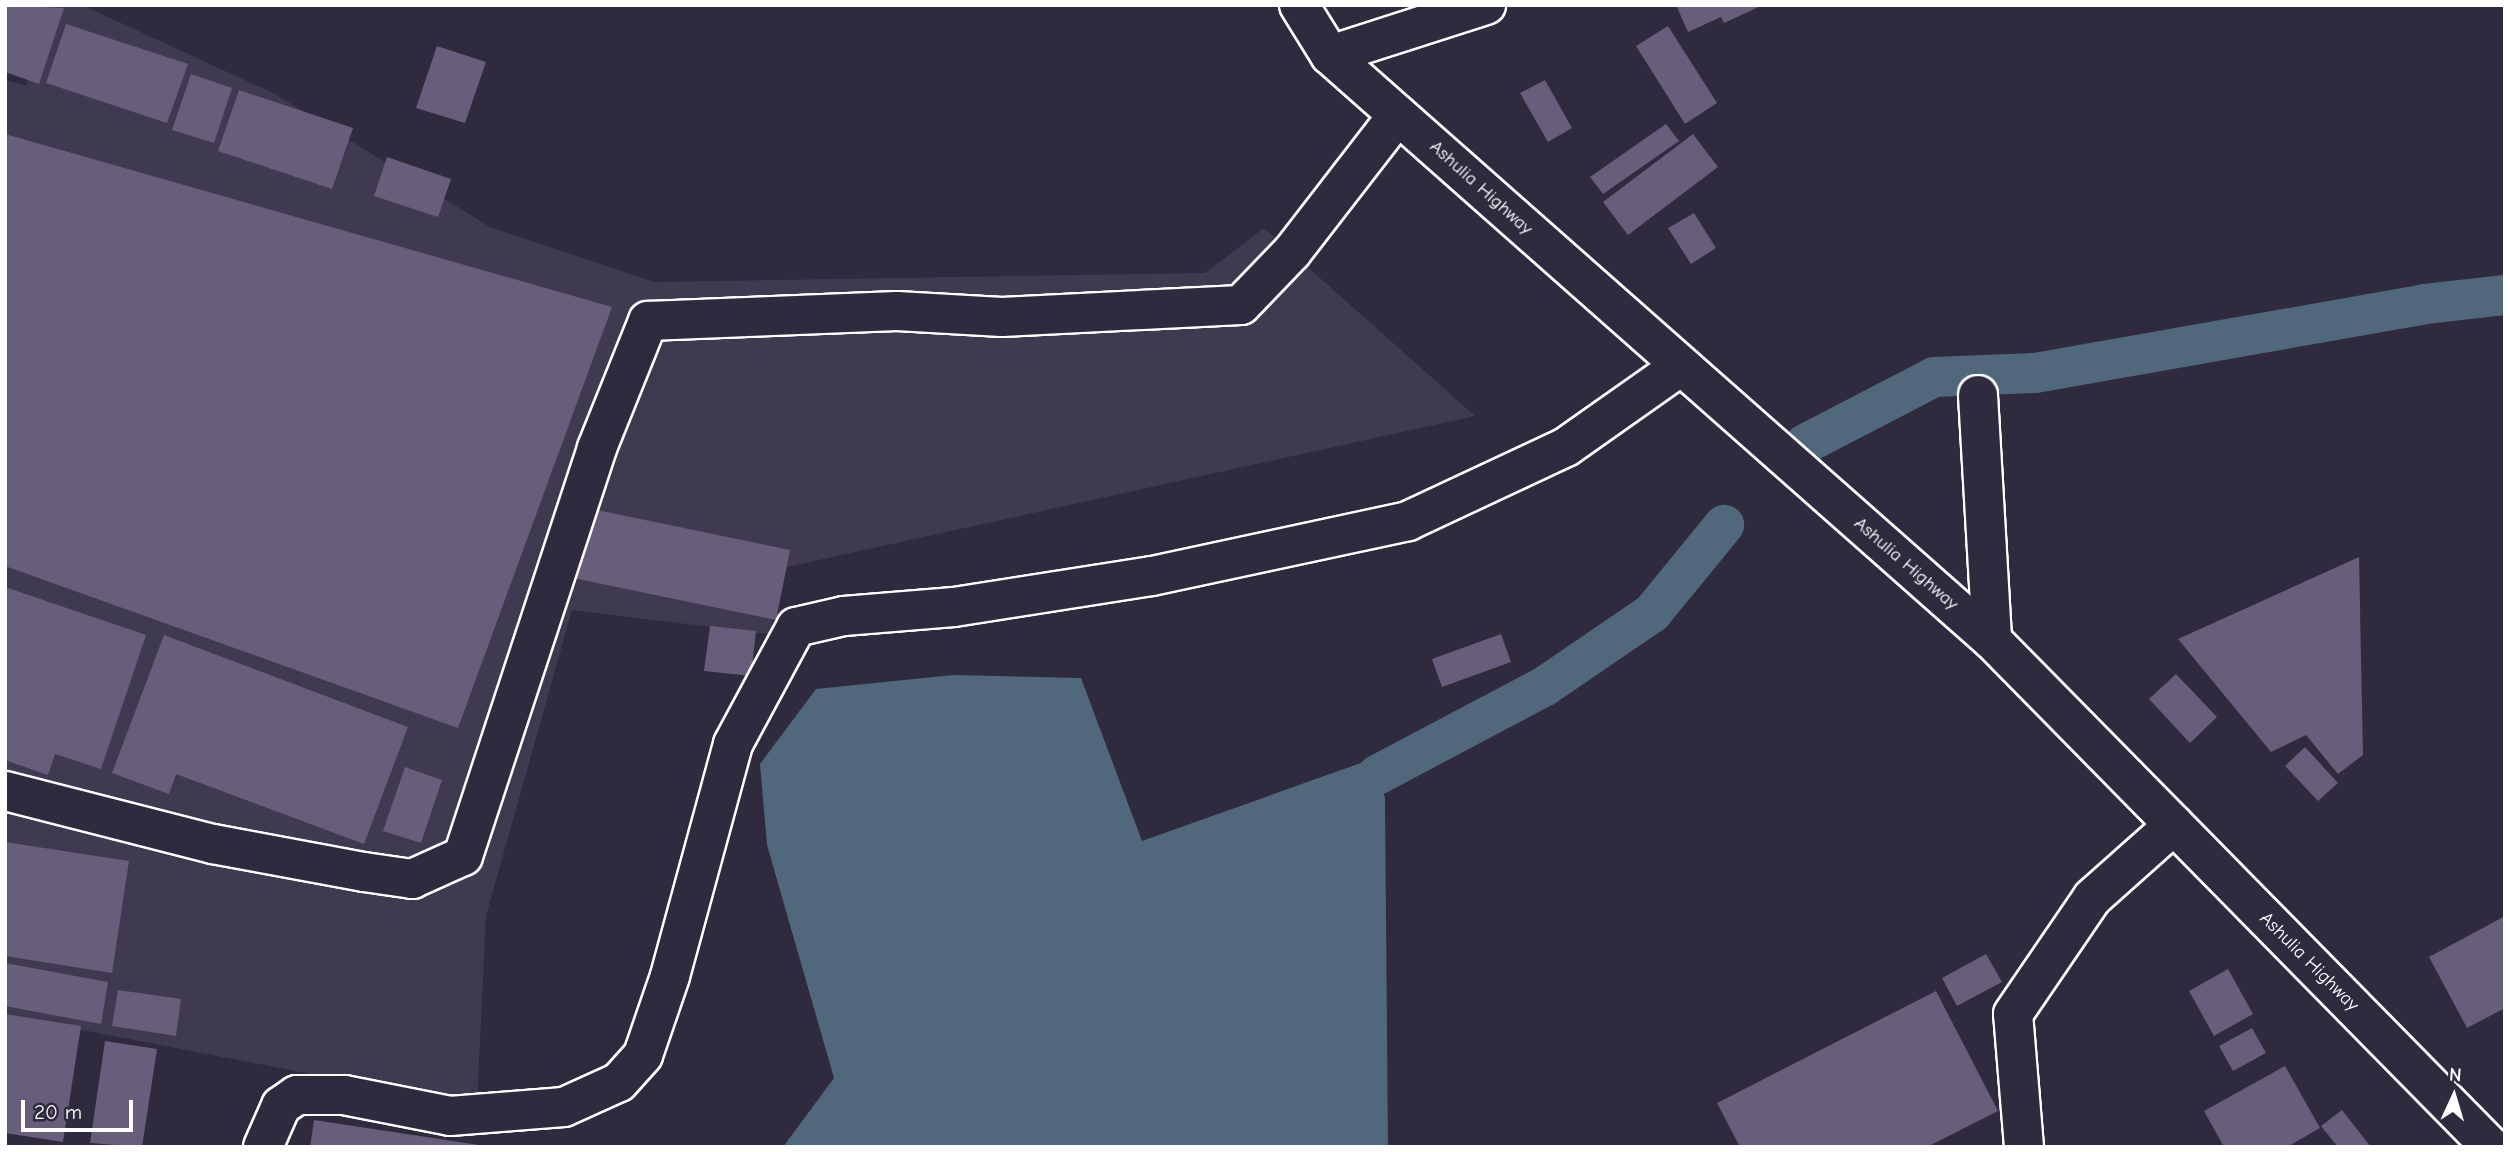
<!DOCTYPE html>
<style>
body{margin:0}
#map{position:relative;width:2510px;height:1152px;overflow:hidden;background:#2f2a3d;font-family:"Comic Neue",sans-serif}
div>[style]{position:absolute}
.built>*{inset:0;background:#403a50}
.water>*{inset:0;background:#51677c}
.canal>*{height:40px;margin:-20px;padding:0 20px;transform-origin:20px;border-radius:20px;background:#51677c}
.building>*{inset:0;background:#675e7b}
.roads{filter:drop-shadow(2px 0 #fff) drop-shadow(-2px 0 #fff) drop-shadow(0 2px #fff) drop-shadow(0 -2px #fff)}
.minor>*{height:38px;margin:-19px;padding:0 19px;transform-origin:19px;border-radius:19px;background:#2f2a3d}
.trunk>*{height:38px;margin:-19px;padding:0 19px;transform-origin:19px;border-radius:19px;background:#2f2a3d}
span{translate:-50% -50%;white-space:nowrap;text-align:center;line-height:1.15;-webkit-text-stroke:5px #2f2a3d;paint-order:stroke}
.street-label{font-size:19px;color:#fff}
.frame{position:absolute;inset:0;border:7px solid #fff;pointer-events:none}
.north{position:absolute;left:2419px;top:1061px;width:70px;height:70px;-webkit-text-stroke:5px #2f2a3d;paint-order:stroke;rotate:4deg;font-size:19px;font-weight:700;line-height:28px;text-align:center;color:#fff}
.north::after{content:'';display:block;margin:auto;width:24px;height:32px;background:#fff;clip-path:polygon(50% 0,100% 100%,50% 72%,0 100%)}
.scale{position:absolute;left:21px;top:1100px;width:112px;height:32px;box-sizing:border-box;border:4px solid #fff;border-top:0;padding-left:9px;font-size:21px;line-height:24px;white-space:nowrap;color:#fff;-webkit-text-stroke:5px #2f2a3d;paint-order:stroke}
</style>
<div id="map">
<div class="built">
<div style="clip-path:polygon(34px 5px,82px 5px,275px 94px,490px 227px,654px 282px,1205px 273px,1264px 228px,1475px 416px,787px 567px,769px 634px,572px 610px,486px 916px,477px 1106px,5px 1015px,5px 80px,27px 86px)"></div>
</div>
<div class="water">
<div style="clip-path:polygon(953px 675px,1081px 678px,1142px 841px,1372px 759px,1385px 798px,1388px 1147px,783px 1147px,834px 1078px,767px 845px,760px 764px,816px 689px)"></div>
</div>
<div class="canal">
<div style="left:1805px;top:444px;width:145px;rotate:-27.4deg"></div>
<div style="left:1934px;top:377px;width:101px;rotate:-2.3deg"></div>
<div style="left:2035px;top:373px;width:396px;rotate:-10deg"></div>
<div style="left:2425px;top:304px;width:81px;rotate:-6.4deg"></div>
<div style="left:1377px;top:775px;width:190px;rotate:-27.9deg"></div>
<div style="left:1545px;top:686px;width:130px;rotate:-34.3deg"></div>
<div style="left:1652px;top:613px;width:114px;rotate:-50.7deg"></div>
</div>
<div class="building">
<div style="clip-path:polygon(5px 5px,64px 8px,39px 84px,5px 72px)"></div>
<div style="clip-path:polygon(1676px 5px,1763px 5px,1724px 23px,1721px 17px,1688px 32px)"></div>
<div style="clip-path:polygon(66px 24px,188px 64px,167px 123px,46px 83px)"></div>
<div style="clip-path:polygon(1668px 26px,1717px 103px,1685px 124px,1636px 46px)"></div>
<div style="clip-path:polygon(437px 46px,486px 62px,465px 123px,416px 108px)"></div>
<div style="clip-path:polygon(191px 74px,232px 88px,214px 143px,172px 130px)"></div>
<div style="clip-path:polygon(1545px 80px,1572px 128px,1548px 142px,1520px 93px)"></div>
<div style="clip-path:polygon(239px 90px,353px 128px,332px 189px,218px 151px)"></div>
<div style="clip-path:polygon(1666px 124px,1679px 141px,1603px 194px,1590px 177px)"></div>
<div style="clip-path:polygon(5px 134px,612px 307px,458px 728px,5px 566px)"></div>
<div style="clip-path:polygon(1693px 134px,1718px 167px,1628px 235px,1603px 202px)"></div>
<div style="clip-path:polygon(387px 157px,451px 179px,438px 217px,374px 196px)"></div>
<div style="clip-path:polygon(1694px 213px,1716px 248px,1691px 264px,1668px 228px)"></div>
<div style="clip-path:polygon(587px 508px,790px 550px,776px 620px,573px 578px)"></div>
<div style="clip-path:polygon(2359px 557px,2363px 755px,2338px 774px,2306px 735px,2271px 752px,2178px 639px)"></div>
<div style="clip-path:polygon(5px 587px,146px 635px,101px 769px,55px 754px,48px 775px,5px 760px)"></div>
<div style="clip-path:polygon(710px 626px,756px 631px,751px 676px,704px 671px)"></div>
<div style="clip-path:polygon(1501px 634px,1511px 662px,1442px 687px,1432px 659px)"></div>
<div style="clip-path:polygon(164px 635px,408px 727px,364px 844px,176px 774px,169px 794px,112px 773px)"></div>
<div style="clip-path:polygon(2176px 674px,2217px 717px,2190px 743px,2149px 699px)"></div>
<div style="clip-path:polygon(2305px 747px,2338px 783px,2318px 801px,2285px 766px)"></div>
<div style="clip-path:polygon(405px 767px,442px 780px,421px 843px,383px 831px)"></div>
<div style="clip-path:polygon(5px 842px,129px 861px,112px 973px,5px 956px)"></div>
<div style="clip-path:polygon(2505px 916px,2505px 1008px,2467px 1028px,2429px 957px)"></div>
<div style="clip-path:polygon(1986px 954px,2002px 982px,1957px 1006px,1942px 978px)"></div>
<div style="clip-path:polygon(5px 963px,108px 982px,101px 1024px,5px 1006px)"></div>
<div style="clip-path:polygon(2228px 969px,2253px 1014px,2214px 1036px,2189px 991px)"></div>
<div style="clip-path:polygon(118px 990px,181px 999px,176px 1036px,112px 1026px)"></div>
<div style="clip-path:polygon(1936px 991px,1998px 1111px,1927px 1147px,1740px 1147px,1717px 1103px)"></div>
<div style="clip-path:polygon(5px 1014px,81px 1026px,63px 1142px,5px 1133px)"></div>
<div style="clip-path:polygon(2252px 1028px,2266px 1053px,2233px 1071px,2219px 1046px)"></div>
<div style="clip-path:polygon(105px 1041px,157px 1049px,142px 1147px,90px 1143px)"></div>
<div style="clip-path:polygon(2285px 1066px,2320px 1128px,2287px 1147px,2224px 1147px,2204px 1111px)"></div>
<div style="clip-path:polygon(2342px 1110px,2371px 1147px,2338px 1147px,2321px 1126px)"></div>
<div style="clip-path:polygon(314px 1120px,479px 1145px,479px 1147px,310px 1147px)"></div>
</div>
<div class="roads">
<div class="minor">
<div style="left:1330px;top:55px;width:164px;rotate:-17.8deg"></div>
<div style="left:5px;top:791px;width:215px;rotate:14.3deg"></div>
<div style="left:213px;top:844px;width:154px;rotate:10.5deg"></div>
<div style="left:364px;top:872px;width:49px;rotate:8.3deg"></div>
<div style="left:412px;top:879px;width:56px;rotate:-24.3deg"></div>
<div style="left:463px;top:856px;width:429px;rotate:-71.8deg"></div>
<div style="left:597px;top:448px;width:137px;rotate:-68.1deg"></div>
<div style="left:648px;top:321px;width:249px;rotate:-2.3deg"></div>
<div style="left:897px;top:311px;width:105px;rotate:3.3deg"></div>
<div style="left:1002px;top:317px;width:239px;rotate:-2.9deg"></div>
<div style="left:1241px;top:305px;width:74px;rotate:-46.1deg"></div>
<div style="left:1292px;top:252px;width:173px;rotate:-52.3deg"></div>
<div style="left:263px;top:1147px;width:45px;rotate:-66.3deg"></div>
<div style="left:281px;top:1106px;width:19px;rotate:-35deg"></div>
<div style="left:297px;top:1095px;width:47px"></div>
<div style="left:344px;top:1095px;width:108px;rotate:11.2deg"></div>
<div style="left:450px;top:1116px;width:114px;rotate:-4.5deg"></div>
<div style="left:564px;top:1107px;width:60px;rotate:-24.4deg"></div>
<div style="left:619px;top:1082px;width:36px;rotate:-48deg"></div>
<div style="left:643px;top:1055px;width:83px;rotate:-71.1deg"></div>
<div style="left:670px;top:976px;width:240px;rotate:-74.8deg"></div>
<div style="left:733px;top:744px;width:133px;rotate:-61.7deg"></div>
<div style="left:796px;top:627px;width:49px;rotate:-12.9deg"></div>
<div style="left:844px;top:616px;width:110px;rotate:-4.7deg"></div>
<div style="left:954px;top:607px;width:200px;rotate:-8.9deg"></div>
<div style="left:1152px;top:576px;width:262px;rotate:-12.1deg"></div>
<div style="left:1408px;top:521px;width:174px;rotate:-25.1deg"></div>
<div style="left:1566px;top:447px;width:141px;rotate:-35.2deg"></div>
<div style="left:2024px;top:1147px;width:133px;rotate:-94.7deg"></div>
<div style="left:2013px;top:1014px;width:140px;rotate:-55.7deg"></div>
<div style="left:2092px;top:898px;width:110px;rotate:-41.7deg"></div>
</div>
<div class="trunk">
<div style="left:1299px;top:5px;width:59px;rotate:58.2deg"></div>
<div style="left:1330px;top:55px;width:883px;rotate:41.47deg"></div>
<div style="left:1992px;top:640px;width:711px;rotate:45.46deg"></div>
<div style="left:1978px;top:395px;width:245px;rotate:86.7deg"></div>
</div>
</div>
<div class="street-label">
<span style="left:1481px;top:188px;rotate:42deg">Ashulia Highway</span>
<span style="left:1906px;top:564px;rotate:41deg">Ashulia Highway</span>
<span style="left:2309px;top:962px;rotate:45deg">Ashulia Highway</span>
</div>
<div class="frame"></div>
<div class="north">N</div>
<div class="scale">20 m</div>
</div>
